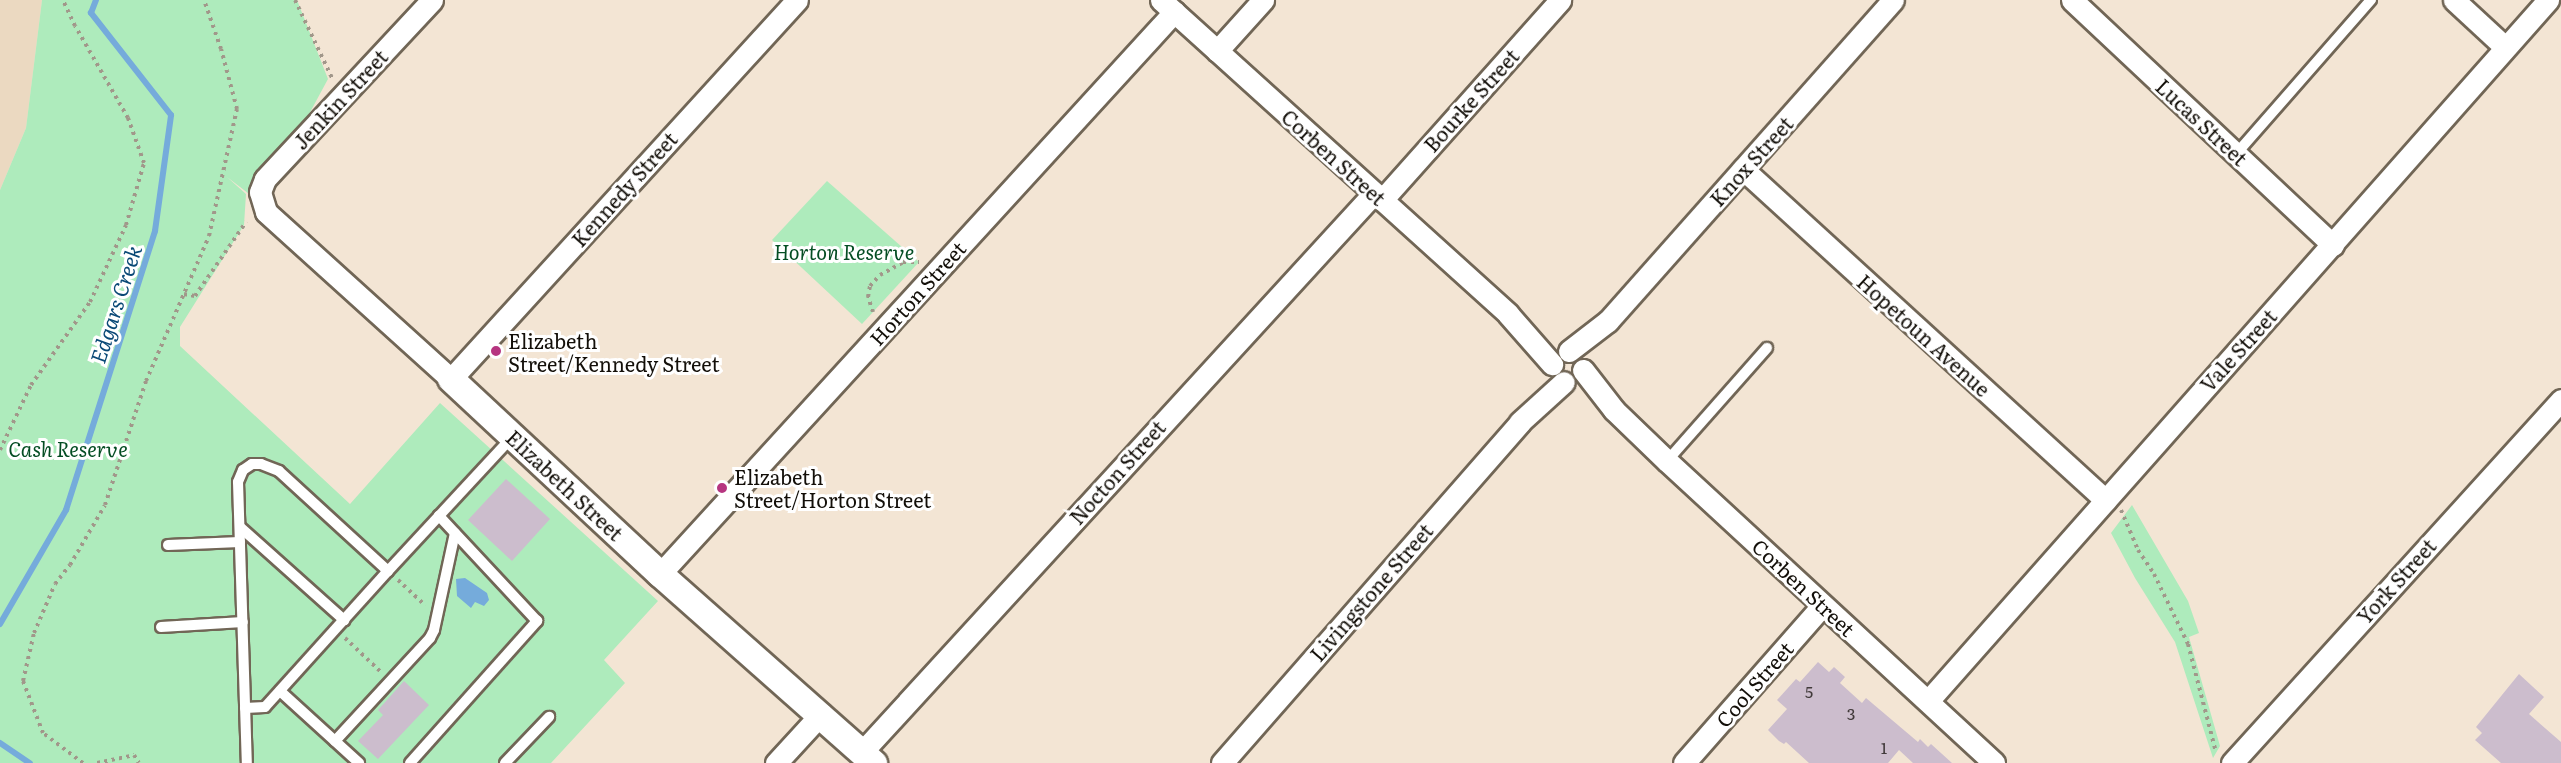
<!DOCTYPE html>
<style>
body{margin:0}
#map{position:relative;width:2561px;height:763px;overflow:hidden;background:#f3e5d4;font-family:Literata,serif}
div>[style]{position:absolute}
.built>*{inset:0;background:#ebd9c1}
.green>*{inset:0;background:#aeebbc}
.water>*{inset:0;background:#75abdb}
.stream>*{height:6px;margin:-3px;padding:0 3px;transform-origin:3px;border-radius:3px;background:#75abdb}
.building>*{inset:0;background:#ccbdcd}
.path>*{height:4px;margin-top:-2px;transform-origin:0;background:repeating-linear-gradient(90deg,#a1978a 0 3px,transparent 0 7.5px)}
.roads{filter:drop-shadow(2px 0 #716656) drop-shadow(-2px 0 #716656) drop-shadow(0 2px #716656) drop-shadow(0 -2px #716656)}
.service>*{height:10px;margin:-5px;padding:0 5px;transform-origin:5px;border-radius:5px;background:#fff}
.minor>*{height:21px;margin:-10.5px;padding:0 10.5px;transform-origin:10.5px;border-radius:10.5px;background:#fff}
.tertiary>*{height:26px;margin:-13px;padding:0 13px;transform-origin:13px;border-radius:13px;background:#fff}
.dots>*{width:16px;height:16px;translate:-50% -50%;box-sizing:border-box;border:3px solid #fff;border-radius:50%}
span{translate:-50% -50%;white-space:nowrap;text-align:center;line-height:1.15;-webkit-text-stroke:6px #fff;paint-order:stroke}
.number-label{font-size:16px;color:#413a3a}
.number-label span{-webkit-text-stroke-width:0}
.street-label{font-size:20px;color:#130f09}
.park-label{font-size:20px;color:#044d23;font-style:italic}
.poi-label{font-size:20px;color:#130f09}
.left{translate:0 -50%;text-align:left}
.water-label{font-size:21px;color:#0a4976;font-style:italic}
</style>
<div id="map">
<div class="built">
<div style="clip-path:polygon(0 0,42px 0,26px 128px,0 190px)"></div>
</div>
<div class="green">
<div style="clip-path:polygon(42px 0,297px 0,328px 79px,261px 203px,227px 177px,246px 194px,244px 225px,180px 327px,180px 346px,350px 504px,440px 403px,658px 601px,604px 660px,625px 683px,551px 763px,0 763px,0 190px,26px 128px)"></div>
<div style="clip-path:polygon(827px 181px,919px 262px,862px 324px,772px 240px)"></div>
<div style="clip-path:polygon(2132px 505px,2188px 601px,2199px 633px,2189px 637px,2220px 746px,2213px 758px,2175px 642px,2135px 578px,2111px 533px)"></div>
</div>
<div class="water">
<div style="clip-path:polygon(465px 578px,487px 593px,489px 600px,484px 606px,475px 602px,471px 608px,457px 596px,456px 579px)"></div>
</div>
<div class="stream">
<div style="left:0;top:624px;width:132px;rotate:-59.9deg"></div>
<div style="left:66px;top:510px;width:293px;rotate:-72.3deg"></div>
<div style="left:155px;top:231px;width:117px;rotate:-82.1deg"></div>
<div style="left:171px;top:115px;width:130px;rotate:-128.1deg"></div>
<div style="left:91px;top:13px;width:14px;rotate:-69deg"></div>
<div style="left:0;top:743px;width:36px;rotate:34deg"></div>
</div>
<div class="building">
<div style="clip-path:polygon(506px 479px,550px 519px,512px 561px,468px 520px)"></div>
<div style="clip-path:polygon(1818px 662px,1829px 672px,1834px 667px,1845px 677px,1840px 683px,1862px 703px,1866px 698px,1918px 742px,1920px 739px,1928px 747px,1931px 744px,1952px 763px,1913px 763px,1899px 750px,1888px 763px,1809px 763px,1786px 742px,1784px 744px,1779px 741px,1768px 730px,1787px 709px,1777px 700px,1796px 679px,1800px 682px)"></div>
<div style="clip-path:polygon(2519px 674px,2544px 697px,2529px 714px,2561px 742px,2561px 763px,2501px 763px,2475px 740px,2482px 733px,2476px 727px)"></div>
<div style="clip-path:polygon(404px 681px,429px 705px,378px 759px,358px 741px,383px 715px,378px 710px)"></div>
</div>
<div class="path">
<div style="left:295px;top:0;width:89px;rotate:64.6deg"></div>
<div style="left:184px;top:294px;width:11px;rotate:10deg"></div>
<div style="left:195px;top:296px;width:90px;rotate:-55.4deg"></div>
<div style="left:873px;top:312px;width:16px;rotate:-108deg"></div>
<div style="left:868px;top:297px;width:11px;rotate:-80deg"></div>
<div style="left:870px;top:286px;width:15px;rotate:-48deg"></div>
<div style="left:880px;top:275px;width:26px;rotate:-29deg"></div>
<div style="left:903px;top:262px;width:16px"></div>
<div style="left:0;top:450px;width:72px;rotate:-64.5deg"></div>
<div style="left:31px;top:385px;width:102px;rotate:-54.6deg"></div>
<div style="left:90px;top:302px;width:85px;rotate:-64.9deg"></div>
<div style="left:126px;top:225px;width:65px;rotate:-73.8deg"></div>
<div style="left:144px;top:163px;width:48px;rotate:-109.6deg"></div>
<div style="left:128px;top:118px;width:106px;rotate:-119.9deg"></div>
<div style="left:75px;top:26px;width:29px;rotate:-115deg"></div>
<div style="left:2121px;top:510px;width:43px;rotate:67deg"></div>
<div style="left:2138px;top:550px;width:29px;rotate:56deg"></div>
<div style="left:2154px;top:574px;width:78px;rotate:64.1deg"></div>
<div style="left:2188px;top:644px;width:112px;rotate:75.5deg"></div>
<div style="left:398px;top:580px;width:37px;rotate:43deg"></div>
<div style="left:345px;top:638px;width:50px;rotate:43.4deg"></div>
<div style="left:83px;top:763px;width:50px;rotate:-143.1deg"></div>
<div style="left:43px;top:733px;width:56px;rotate:-111deg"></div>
<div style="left:23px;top:681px;width:49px;rotate:-77.1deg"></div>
<div style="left:34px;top:633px;width:53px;rotate:-66.8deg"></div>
<div style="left:55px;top:584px;width:24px;rotate:-52deg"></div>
<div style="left:70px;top:565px;width:69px;rotate:-59.7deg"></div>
<div style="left:105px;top:505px;width:131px;rotate:-71.7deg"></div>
<div style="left:146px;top:381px;width:158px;rotate:-66.5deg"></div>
<div style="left:209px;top:236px;width:130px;rotate:-77.6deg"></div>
<div style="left:237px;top:109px;width:62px;rotate:-104.9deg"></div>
<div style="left:221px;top:49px;width:52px;rotate:-109.1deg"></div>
<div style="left:97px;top:763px;width:38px;rotate:-12deg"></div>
<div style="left:134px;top:755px;width:9px;rotate:58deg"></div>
</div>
<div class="roads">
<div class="service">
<div style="left:2236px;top:154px;width:205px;rotate:-48.8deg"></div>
<div style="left:1667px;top:461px;width:151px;rotate:-48.5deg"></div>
<div style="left:240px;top:527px;width:140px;rotate:41.8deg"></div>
<div style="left:168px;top:545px;width:72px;rotate:-2.4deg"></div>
<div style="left:388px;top:571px;width:183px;rotate:-47.2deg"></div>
<div style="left:161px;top:627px;width:82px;rotate:-3.5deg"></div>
<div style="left:280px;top:691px;width:107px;rotate:42.3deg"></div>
<div style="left:245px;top:708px;width:20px;rotate:-3deg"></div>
<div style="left:265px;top:707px;width:183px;rotate:-47.9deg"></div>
<div style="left:388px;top:571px;width:148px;rotate:-137.5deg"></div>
<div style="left:279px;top:471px;width:19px;rotate:-159deg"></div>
<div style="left:261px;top:464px;width:9px;rotate:180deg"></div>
<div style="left:252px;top:464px;width:11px;rotate:146deg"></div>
<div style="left:243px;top:470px;width:13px;rotate:113deg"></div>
<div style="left:238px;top:482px;width:281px;rotate:88.2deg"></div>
<div style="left:335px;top:741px;width:140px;rotate:-47.3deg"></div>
<div style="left:430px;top:638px;width:9px;rotate:-63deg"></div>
<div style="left:434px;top:630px;width:99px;rotate:-77.8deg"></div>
<div style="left:410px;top:763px;width:191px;rotate:-48.2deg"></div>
<div style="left:537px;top:621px;width:144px;rotate:-133deg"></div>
<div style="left:505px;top:763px;width:64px;rotate:-46.3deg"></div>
</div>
<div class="minor">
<div style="left:432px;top:0;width:245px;rotate:133deg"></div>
<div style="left:265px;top:179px;width:14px;rotate:111deg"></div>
<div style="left:260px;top:192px;width:21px;rotate:73deg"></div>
<div style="left:266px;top:212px;width:249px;rotate:42.1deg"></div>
<div style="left:451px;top:379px;width:513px;rotate:-47.61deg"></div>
<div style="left:1161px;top:0;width:468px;rotate:42.1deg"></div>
<div style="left:1508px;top:314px;width:67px;rotate:48.7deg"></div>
<div style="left:2072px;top:0;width:358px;rotate:43.2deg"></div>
<div style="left:2454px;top:0;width:69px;rotate:42.7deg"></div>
<div style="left:1217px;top:51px;width:69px;rotate:-48deg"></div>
<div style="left:1743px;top:169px;width:491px;rotate:42.4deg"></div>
<div style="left:1382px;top:200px;width:268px;rotate:-48.3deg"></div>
<div style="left:1569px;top:351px;width:49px;rotate:-37.6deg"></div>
<div style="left:1608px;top:321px;width:429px;rotate:-48.4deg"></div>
<div style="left:1583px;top:370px;width:51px;rotate:52.2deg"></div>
<div style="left:1614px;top:410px;width:74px;rotate:43.9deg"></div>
<div style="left:1667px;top:461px;width:445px;rotate:42.7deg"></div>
<div style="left:660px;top:574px;width:762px;rotate:-47.55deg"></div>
<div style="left:1928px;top:701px;width:936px;rotate:-48.51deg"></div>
<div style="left:862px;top:752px;width:758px;rotate:-47.51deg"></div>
<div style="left:776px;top:763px;width:67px;rotate:-47.4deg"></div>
<div style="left:1222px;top:763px;width:453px;rotate:-48.8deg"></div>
<div style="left:1520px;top:422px;width:59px;rotate:-42.3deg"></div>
<div style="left:1684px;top:763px;width:210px;rotate:-48.7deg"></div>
<div style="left:2232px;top:763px;width:490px;rotate:-47.8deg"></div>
</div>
<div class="tertiary">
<div style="left:451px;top:379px;width:286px;rotate:43deg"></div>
<div style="left:660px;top:574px;width:286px;rotate:41.5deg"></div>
</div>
</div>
<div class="dots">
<div style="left:496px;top:351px;background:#b63580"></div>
<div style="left:722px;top:488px;background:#b63580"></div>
</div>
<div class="number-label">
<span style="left:1809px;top:691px">5</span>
<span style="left:1851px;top:713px">3</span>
<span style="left:1884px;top:747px">1</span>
</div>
<div class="street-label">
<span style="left:340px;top:99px;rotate:-47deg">Jenkin Street</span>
<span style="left:1471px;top:100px;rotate:-48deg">Bourke Street</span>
<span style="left:2202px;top:122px;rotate:43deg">Lucas Street</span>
<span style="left:1334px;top:157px;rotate:42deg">Corben Street</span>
<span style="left:1751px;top:161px;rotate:-48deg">Knox Street</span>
<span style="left:624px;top:189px;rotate:-48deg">Kennedy Street</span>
<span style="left:917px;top:293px;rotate:-48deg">Horton Street</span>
<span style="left:1924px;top:335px;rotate:42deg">Hopetoun Avenue</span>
<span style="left:2238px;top:350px;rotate:-48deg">Vale Street</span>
<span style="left:1117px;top:472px;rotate:-48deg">Nocton Street</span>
<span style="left:565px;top:485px;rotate:43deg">Elizabeth Street</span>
<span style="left:2396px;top:581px;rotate:-48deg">York Street</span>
<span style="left:1804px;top:587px;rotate:43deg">Corben Street</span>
<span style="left:1371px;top:592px;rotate:-49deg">Livingstone Street</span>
<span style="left:1754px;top:684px;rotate:-49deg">Cool Street</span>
</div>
<div class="park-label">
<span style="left:844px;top:251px">Horton Reserve</span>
<span style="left:68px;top:448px">Cash Reserve</span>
</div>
<div class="poi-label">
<span class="left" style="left:508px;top:352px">Elizabeth<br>Street/Kennedy Street</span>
<span class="left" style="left:734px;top:488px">Elizabeth<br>Street/Horton Street</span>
</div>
<div class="water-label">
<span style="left:115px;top:304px;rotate:-72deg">Edgars Creek</span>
</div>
</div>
